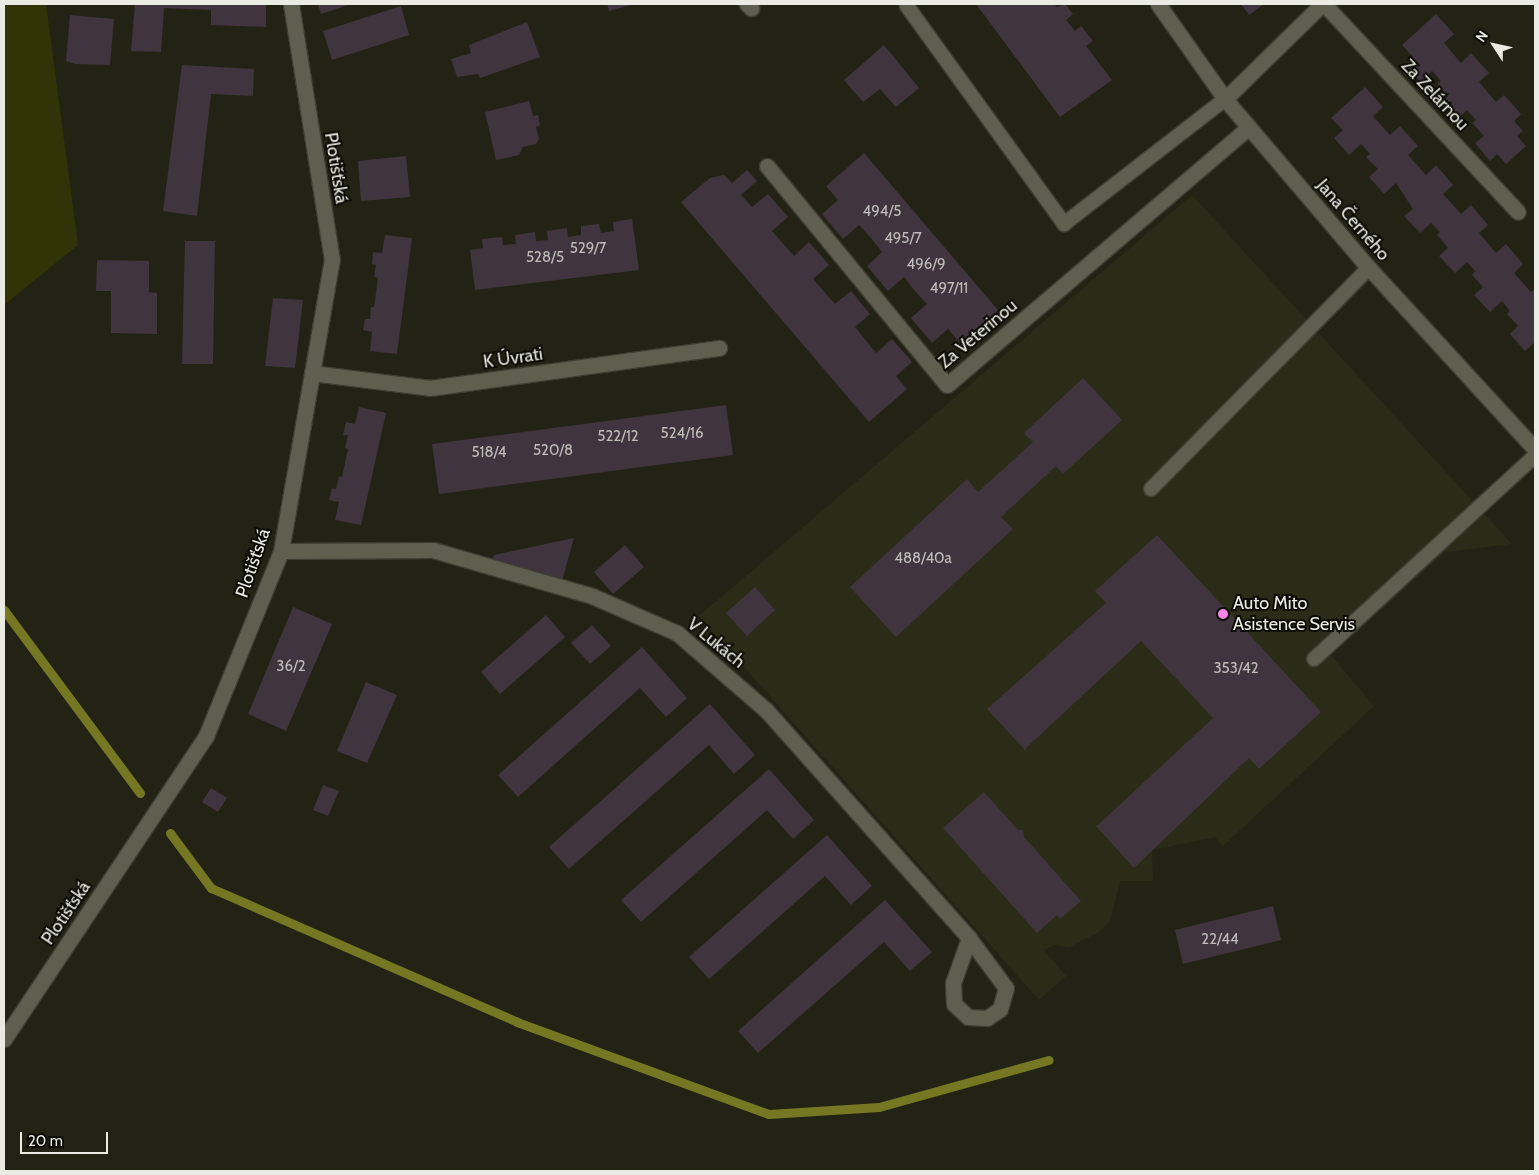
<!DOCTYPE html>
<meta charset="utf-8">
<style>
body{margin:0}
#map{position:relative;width:1539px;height:1175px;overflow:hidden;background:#232315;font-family:Cabin,sans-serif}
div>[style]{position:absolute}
.built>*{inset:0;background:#2b2c17}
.green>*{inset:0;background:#323306}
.stream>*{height:9px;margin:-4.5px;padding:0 4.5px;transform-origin:4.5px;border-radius:4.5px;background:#767722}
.building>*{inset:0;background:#40343e}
.roads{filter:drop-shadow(1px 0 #3d3e33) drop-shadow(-1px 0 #3d3e33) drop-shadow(0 1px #3d3e33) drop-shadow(0 -1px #3d3e33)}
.lane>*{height:14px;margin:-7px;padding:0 7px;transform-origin:7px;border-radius:7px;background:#5e5f4f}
.street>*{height:15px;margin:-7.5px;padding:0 7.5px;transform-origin:7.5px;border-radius:7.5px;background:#5e5f4f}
.secondary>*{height:15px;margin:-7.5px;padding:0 7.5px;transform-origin:7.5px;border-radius:7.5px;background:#5e5f4f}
.dots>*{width:14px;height:14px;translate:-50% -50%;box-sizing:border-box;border:2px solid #0c0c07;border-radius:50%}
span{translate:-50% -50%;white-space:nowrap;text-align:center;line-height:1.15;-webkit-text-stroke:4px #0c0c07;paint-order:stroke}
.number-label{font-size:15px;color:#c0bdb9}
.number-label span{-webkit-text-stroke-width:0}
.street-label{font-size:18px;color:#eaebe2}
.poi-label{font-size:18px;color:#eaebe2}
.left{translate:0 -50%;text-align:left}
.frame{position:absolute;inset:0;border:5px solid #eaebe2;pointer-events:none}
.north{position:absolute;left:1469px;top:20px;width:50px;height:50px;-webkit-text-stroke:4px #0c0c07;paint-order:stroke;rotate:305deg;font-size:14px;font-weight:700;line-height:20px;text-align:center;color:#eaebe2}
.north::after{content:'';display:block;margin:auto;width:18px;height:22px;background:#eaebe2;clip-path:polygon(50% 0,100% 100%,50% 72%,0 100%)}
.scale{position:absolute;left:20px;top:1132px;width:88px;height:22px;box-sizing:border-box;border:2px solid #eaebe2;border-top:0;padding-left:6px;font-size:15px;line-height:18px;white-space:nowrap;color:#eaebe2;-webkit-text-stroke:4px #0c0c07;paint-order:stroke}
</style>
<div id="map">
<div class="built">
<div style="clip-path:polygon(1192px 195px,1512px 544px,1445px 552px,1331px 655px,1374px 706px,1223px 846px,1215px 837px,1152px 850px,1153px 881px,1120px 881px,1110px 921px,1099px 932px,1069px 947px,1055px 945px,1044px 950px,1066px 976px,1039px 1000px,699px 616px)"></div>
</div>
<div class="green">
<div style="clip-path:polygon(4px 4px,46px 4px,78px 245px,4px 305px)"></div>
</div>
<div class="stream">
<div style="left:4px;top:610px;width:228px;rotate:53.4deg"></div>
<div style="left:170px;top:833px;width:69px;rotate:53.3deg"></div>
<div style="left:211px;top:888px;width:334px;rotate:23.6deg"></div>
<div style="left:517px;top:1022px;width:268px;rotate:20.1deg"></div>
<div style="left:769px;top:1114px;width:110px;rotate:-3.6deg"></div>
<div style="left:879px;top:1107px;width:176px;rotate:-15.5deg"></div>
</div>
<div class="building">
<div style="clip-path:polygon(135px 4px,266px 4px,266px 27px,211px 25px,211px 10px,164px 8px,161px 52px,131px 51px)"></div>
<div style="clip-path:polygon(318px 4px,351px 4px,321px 14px)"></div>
<div style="clip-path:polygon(607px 4px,634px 4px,609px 11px)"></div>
<div style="clip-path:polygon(976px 4px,1054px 4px,1057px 7px,1065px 4px,1073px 14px,1066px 20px,1075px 31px,1081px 26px,1093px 41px,1086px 46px,1112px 80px,1060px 117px)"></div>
<div style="clip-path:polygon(1241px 4px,1264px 4px,1249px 15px)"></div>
<div style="clip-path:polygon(401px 6px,409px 35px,332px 60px,323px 31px)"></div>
<div style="clip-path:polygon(1436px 14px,1454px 34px,1444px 43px,1461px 63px,1471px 53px,1489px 73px,1479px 82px,1496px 102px,1504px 95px,1521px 114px,1514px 121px,1523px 131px,1517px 136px,1526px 146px,1506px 164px,1497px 154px,1490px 161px,1475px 143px,1484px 136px,1472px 123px,1476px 120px,1467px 110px,1455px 121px,1440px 104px,1448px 96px,1437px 84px,1441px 81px,1432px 71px,1420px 82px,1405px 65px,1413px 57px,1402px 45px)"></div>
<div style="clip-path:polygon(70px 15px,114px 19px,110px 65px,75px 64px,66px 61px)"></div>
<div style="clip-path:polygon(527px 22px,540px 57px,480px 78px,478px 74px,457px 77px,451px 59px,471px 53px,469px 45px)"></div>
<div style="clip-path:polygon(884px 45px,919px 88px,896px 107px,880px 89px,863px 102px,844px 80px)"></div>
<div style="clip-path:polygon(182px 65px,254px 69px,253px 96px,211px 94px,197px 216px,163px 211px)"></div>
<div style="clip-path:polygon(1365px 87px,1383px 107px,1373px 116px,1390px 135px,1400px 126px,1418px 146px,1408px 155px,1426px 175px,1436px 165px,1453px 185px,1443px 194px,1461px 214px,1471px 205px,1488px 225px,1479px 233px,1496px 253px,1506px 244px,1523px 264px,1514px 273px,1531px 292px,1535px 289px,1535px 342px,1525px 351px,1510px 334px,1518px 326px,1507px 314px,1510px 311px,1502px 301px,1490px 312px,1474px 295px,1483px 287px,1472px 275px,1475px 271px,1467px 262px,1455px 273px,1439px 256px,1448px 248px,1437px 235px,1440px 232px,1431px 223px,1420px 233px,1404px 216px,1413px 209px,1396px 183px,1384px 194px,1369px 177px,1378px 169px,1366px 157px,1370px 154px,1361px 144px,1349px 155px,1334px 138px,1343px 130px,1331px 118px)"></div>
<div style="clip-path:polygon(529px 101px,533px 116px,538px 115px,540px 125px,536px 127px,539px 139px,536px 144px,523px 147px,519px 155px,496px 160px,485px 112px)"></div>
<div style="clip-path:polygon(864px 153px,998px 310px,960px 343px,948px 329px,932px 343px,911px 318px,927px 304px,915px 291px,904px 277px,888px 291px,867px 266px,882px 252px,871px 238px,859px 225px,843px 239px,822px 214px,838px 200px,826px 186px)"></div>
<div style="clip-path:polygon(406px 156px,410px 197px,361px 201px,358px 161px)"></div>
<div style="clip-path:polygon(747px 170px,757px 181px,741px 195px,752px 207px,768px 194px,788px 217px,772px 231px,794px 256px,809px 242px,829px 265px,813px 279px,835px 304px,851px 291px,870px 314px,855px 327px,876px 353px,892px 339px,912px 362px,896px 376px,907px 389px,869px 422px,681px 202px,710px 178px,724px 175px,732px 183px)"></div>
<div style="clip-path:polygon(632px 219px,639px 270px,475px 290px,470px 250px,483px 248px,482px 239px,502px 237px,503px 245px,516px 244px,515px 235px,535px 232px,536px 241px,548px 240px,547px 231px,567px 228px,568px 237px,581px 235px,581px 226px,599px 224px,601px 233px,614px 231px,613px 222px)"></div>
<div style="clip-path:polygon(385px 235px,412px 238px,397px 354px,370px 351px,372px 332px,363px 330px,365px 319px,370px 319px,371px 307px,374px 307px,378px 278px,374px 277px,376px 265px,372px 264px,373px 252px,382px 253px)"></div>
<div style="clip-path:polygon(185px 241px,215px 241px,213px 364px,182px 364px)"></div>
<div style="clip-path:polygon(97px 260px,149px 261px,149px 292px,157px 293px,157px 334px,111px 333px,111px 291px,96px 291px)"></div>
<div style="clip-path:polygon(273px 298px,303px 300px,295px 368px,265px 366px)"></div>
<div style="clip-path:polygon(1083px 378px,1122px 420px,1063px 474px,1056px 466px,1001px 517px,1013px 529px,896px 637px,850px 587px,967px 479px,978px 492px,1033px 442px,1024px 433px)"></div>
<div style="clip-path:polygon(726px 405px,733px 455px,439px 494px,432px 444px)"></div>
<div style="clip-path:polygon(359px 407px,386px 413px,361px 525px,335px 520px,339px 502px,329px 500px,332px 488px,336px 489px,339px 476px,342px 477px,348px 449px,345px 448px,348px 435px,343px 435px,346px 422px,355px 424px)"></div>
<div style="clip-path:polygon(1157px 535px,1321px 712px,1259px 769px,1249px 758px,1134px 868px,1095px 825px,1098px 825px,1213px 718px,1141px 641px,1026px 748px,1026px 751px,987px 709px,1106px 603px,1095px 591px)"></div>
<div style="clip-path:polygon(574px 538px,561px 584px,491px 565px,494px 555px)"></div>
<div style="clip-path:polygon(625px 545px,644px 567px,613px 594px,594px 572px)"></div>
<div style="clip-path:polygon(755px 587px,775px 610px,747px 636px,726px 613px)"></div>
<div style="clip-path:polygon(293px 607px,332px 624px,286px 731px,248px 714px)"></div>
<div style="clip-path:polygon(546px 615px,565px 637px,500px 694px,481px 672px)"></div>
<div style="clip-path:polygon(592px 625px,611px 646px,590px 664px,571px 643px)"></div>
<div style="clip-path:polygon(642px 647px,687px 698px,666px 717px,640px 688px,518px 797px,498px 775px)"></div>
<div style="clip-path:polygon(366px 682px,397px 695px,367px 763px,337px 751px)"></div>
<div style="clip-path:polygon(710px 704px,755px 755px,734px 774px,709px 745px,569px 869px,549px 847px)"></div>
<div style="clip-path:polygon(769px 769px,814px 820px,793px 839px,767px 810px,641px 922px,621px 900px)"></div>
<div style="clip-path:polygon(323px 785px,339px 791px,328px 816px,313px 810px)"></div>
<div style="clip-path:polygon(211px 788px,227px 798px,218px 812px,202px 802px)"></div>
<div style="clip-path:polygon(984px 792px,1018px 830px,1023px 830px,1024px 837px,1081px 901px,1060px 919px,1057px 915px,1037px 933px,943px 828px)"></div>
<div style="clip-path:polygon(827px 835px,872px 886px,851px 905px,825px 876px,709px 979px,689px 957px)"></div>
<div style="clip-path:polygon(885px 900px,932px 952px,910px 971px,884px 942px,758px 1053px,738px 1031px)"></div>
<div style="clip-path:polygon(1273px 906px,1281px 940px,1183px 964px,1175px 930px)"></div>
</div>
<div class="roads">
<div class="lane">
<div style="left:907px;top:6px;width:269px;rotate:54.2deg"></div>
<div style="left:1064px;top:224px;width:204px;rotate:-37.8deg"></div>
<div style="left:1151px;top:489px;width:310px;rotate:-45.4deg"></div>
<div style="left:1314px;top:659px;width:300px;rotate:-42.6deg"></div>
</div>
<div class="street">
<div style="left:747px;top:4px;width:6px;rotate:45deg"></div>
<div style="left:1324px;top:4px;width:284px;rotate:47deg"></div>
<div style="left:1225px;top:99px;width:136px;rotate:-44.4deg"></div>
<div style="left:767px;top:166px;width:283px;rotate:50.6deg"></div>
<div style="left:947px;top:385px;width:397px;rotate:-40.5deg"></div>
<div style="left:312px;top:373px;width:119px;rotate:7.2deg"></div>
<div style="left:430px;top:388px;width:292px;rotate:-7.9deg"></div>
<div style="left:281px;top:551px;width:152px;rotate:-0.4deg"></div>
<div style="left:433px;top:550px;width:166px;rotate:16.1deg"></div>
<div style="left:592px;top:596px;width:93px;rotate:23.5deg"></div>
<div style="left:677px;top:633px;width:118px;rotate:40.9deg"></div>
<div style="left:766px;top:710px;width:305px;rotate:48.3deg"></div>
<div style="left:969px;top:938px;width:62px;rotate:53.5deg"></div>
<div style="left:1006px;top:988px;width:22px;rotate:106deg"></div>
<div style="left:1000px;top:1009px;width:16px;rotate:145deg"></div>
<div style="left:987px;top:1018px;width:19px;rotate:-177deg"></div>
<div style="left:968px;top:1017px;width:19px;rotate:-137deg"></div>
<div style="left:954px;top:1004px;width:21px;rotate:-93deg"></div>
<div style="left:953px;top:983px;width:48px;rotate:-70.4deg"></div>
<div style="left:4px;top:1039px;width:364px;rotate:-56.3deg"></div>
<div style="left:206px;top:736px;width:200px;rotate:-67.9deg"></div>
<div style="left:281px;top:551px;width:295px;rotate:-80.1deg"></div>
<div style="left:332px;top:260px;width:259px;rotate:-99.1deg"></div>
</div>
<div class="secondary">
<div style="left:1158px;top:4px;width:116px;rotate:54.8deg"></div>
<div style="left:1225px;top:99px;width:222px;rotate:49.6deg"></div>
<div style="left:1369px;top:268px;width:246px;rotate:47.5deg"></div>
</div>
</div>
<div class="dots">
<div style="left:1223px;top:614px;background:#fa87e8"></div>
</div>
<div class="number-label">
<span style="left:882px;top:212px">494/5</span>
<span style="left:903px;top:239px">495/7</span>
<span style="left:588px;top:249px">529/7</span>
<span style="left:545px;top:258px">528/5</span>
<span style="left:926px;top:265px">496/9</span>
<span style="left:949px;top:289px">497/11</span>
<span style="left:682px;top:434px">524/16</span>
<span style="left:618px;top:437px">522/12</span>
<span style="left:553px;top:451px">520/8</span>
<span style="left:489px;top:453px">518/4</span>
<span style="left:923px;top:559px">488/40a</span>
<span style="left:291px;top:667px">36/2</span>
<span style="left:1236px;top:669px">353/42</span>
<span style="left:1220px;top:940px">22/44</span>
</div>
<div class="street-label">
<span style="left:1435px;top:95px;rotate:47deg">Za Zelárnou</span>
<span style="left:336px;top:168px;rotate:81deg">Plotišťská</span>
<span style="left:1353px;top:220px;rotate:49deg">Jana Černého</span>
<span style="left:978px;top:334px;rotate:-40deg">Za Veterinou</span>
<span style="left:513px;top:358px;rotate:-8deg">K Úvrati</span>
<span style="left:253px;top:563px;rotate:-71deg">Plotišťská</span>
<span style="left:716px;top:643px;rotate:39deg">V Lukách</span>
<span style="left:66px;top:913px;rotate:-56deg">Plotišťská</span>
</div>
<div class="poi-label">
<span class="left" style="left:1233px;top:614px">Auto Mito<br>Asistence Servis</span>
</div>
<div class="frame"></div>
<div class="north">N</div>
<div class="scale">20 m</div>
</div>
